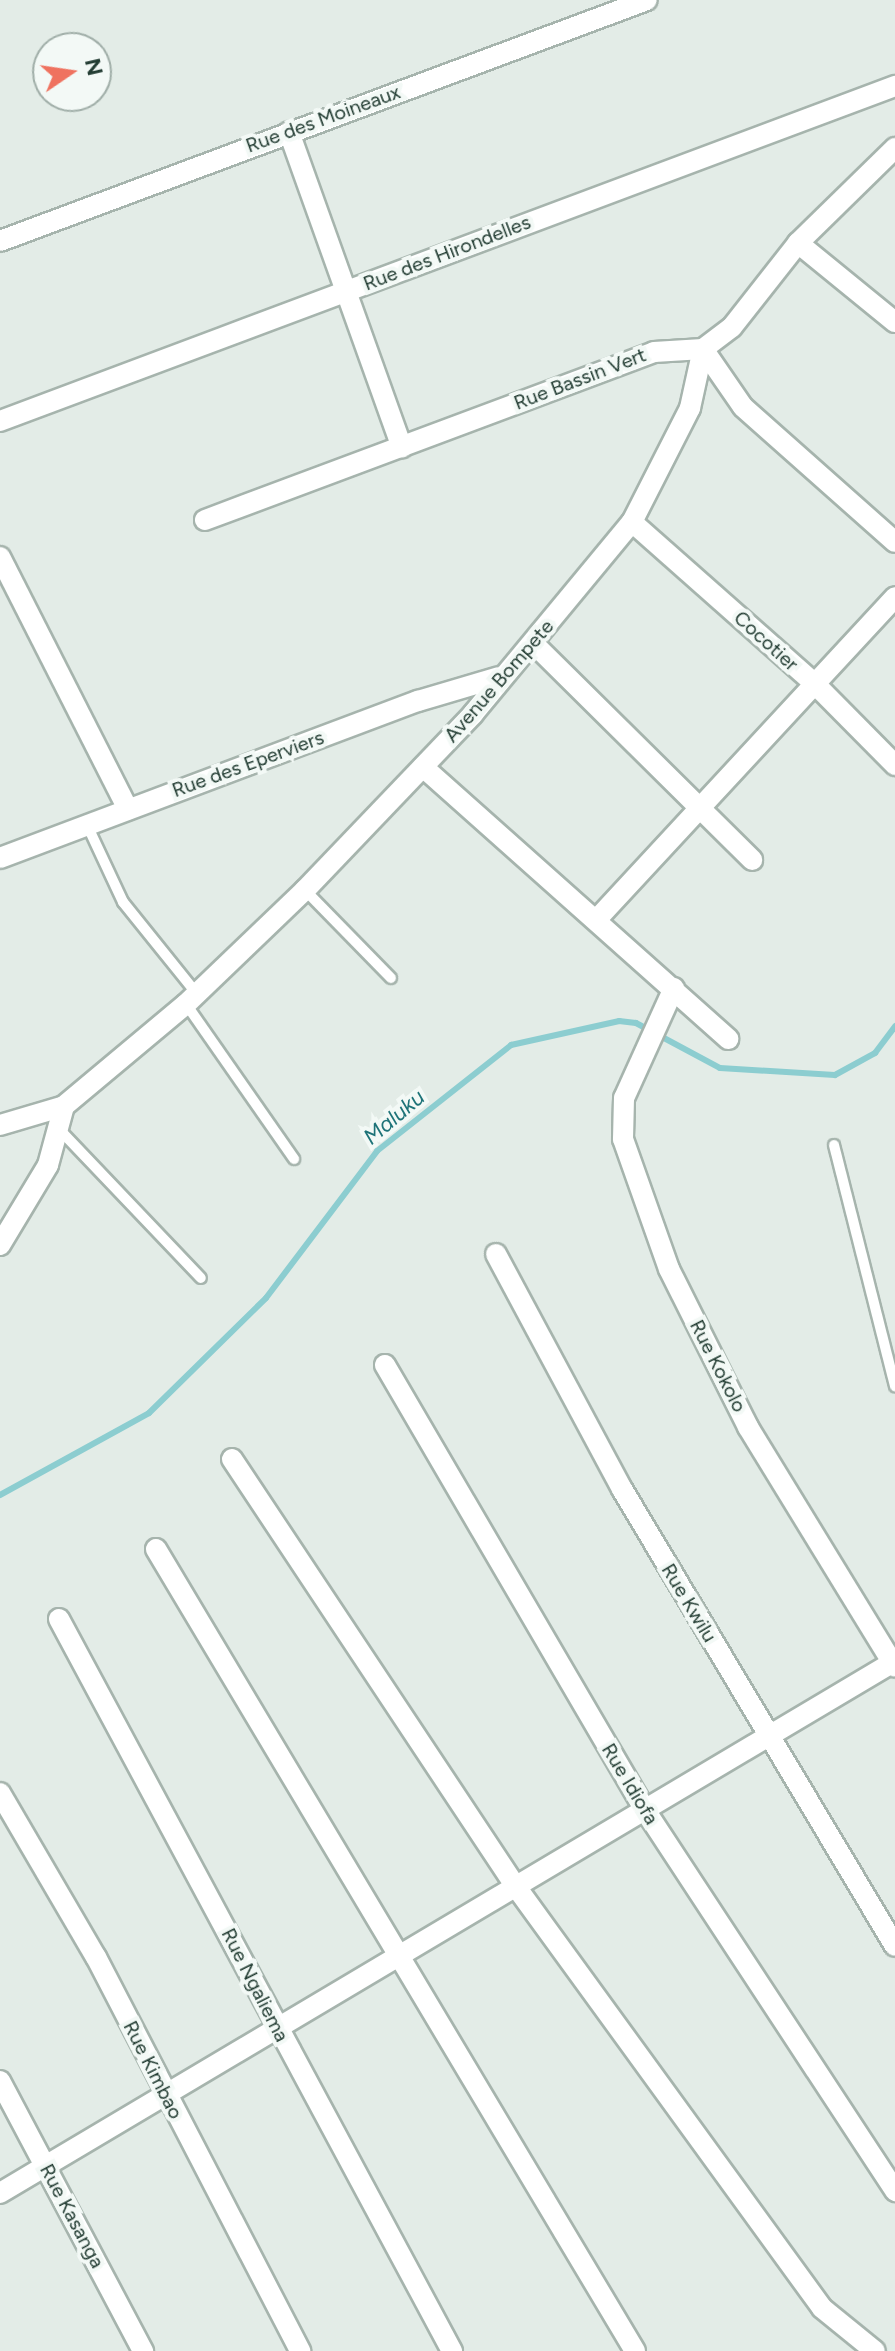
<!DOCTYPE html>
<style>
body{margin:0}
#map{position:relative;width:895px;height:2351px;overflow:hidden;background:#e3ece7;font-family:Figtree,sans-serif}
div>[style]{position:absolute}
.stream>*{height:6px;margin:-3px;padding:0 3px;transform-origin:3px;border-radius:3px;background:#8ccdd0}
.roads{filter:drop-shadow(2px 0 #a6b4ad) drop-shadow(-2px 0 #a6b4ad) drop-shadow(0 2px #a6b4ad) drop-shadow(0 -2px #a6b4ad)}
.lane>*{height:10px;margin:-5px;padding:0 5px;transform-origin:5px;border-radius:5px;background:#fff}
.street>*{height:20px;margin:-10px;padding:0 10px;transform-origin:10px;border-radius:10px;background:#fff}
span{translate:-50% -50%;white-space:nowrap;text-align:center;line-height:1.15;-webkit-text-stroke:8px #f3f9f6;paint-order:stroke}
.street-label{font-size:20px;color:#233d33}
.water-label{font-size:22px;color:#1e7378;font-style:italic}
.north{position:absolute;left:32px;top:32px;width:80px;height:80px;box-sizing:border-box;background:#f3f9f6;border:2px solid #a0aea8;border-radius:50%;rotate:77deg;font-size:22px;font-weight:700;line-height:32px;text-align:center;color:#233d33}
.north::after{content:'';display:block;margin:auto;width:28px;height:36px;background:#ef725f;clip-path:polygon(50% 0,100% 100%,50% 72%,0 100%)}
</style>
<div id="map">
<div class="stream">
<div style="left:0;top:1495px;width:170px;rotate:-28.8deg"></div>
<div style="left:149px;top:1413px;width:164px;rotate:-44.5deg"></div>
<div style="left:266px;top:1298px;width:184px;rotate:-52.9deg"></div>
<div style="left:377px;top:1151px;width:171px;rotate:-38.3deg"></div>
<div style="left:511px;top:1045px;width:111px;rotate:-12.5deg"></div>
<div style="left:619px;top:1021px;width:17px;rotate:7deg"></div>
<div style="left:636px;top:1023px;width:95px;rotate:28.2deg"></div>
<div style="left:720px;top:1068px;width:115px;rotate:3.5deg"></div>
<div style="left:835px;top:1075px;width:46px;rotate:-28.8deg"></div>
<div style="left:875px;top:1053px;width:34px;rotate:-53deg"></div>
</div>
<div class="roads">
<div class="lane">
<div style="left:88px;top:827px;width:83px;rotate:65deg"></div>
<div style="left:123px;top:902px;width:118px;rotate:51.2deg"></div>
<div style="left:305px;top:890px;width:123px;rotate:45.7deg"></div>
<div style="left:186px;top:1004px;width:189px;rotate:55.1deg"></div>
<div style="left:58px;top:1128px;width:207px;rotate:46.4deg"></div>
<div style="left:834px;top:1145px;width:249px;rotate:75.8deg"></div>
</div>
<div class="street">
<div style="left:289px;top:132px;width:335px;rotate:70.3deg"></div>
<div style="left:0;top:241px;width:690px;rotate:-20.43deg"></div>
<div style="left:798px;top:243px;width:125px;rotate:39.2deg"></div>
<div style="left:0;top:421px;width:956px;rotate:-20.52deg"></div>
<div style="left:205px;top:520px;width:479px;rotate:-20.5deg"></div>
<div style="left:654px;top:352px;width:49px;rotate:-3.5deg"></div>
<div style="left:703px;top:349px;width:70px;rotate:55.4deg"></div>
<div style="left:743px;top:407px;width:203px;rotate:41.6deg"></div>
<div style="left:632px;top:522px;width:242px;rotate:41.5deg"></div>
<div style="left:813px;top:682px;width:117px;rotate:45.3deg"></div>
<div style="left:0;top:557px;width:283px;rotate:63.1deg"></div>
<div style="left:534px;top:644px;width:307px;rotate:44.7deg"></div>
<div style="left:423px;top:767px;width:409px;rotate:41.7deg"></div>
<div style="left:0;top:858px;width:447px;rotate:-20.6deg"></div>
<div style="left:418px;top:701px;width:84px;rotate:-16.5deg"></div>
<div style="left:598px;top:918px;width:437px;rotate:-47.2deg"></div>
<div style="left:674px;top:988px;width:121px;rotate:114.4deg"></div>
<div style="left:624px;top:1098px;width:41px;rotate:91.4deg"></div>
<div style="left:623px;top:1139px;width:138px;rotate:70.5deg"></div>
<div style="left:669px;top:1269px;width:177px;rotate:63.4deg"></div>
<div style="left:748px;top:1427px;width:281px;rotate:58.5deg"></div>
<div style="left:0;top:1125px;width:67px;rotate:-16.5deg"></div>
<div style="left:64px;top:1106px;width:159px;rotate:-39.9deg"></div>
<div style="left:186px;top:1004px;width:165px;rotate:-43.8deg"></div>
<div style="left:305px;top:890px;width:243px;rotate:-46.3deg"></div>
<div style="left:473px;top:714px;width:249px;rotate:-50.4deg"></div>
<div style="left:632px;top:522px;width:128px;rotate:-63deg"></div>
<div style="left:690px;top:408px;width:60px;rotate:-77.6deg"></div>
<div style="left:703px;top:349px;width:36px;rotate:-37deg"></div>
<div style="left:732px;top:327px;width:107px;rotate:-51.8deg"></div>
<div style="left:798px;top:243px;width:136px;rotate:-44.4deg"></div>
<div style="left:0;top:1245px;width:93px;rotate:-59deg"></div>
<div style="left:48px;top:1165px;width:61px;rotate:-74.8deg"></div>
<div style="left:496px;top:1254px;width:267px;rotate:61.8deg"></div>
<div style="left:622px;top:1489px;width:532px;rotate:59.15deg"></div>
<div style="left:385px;top:1365px;width:515px;rotate:59.7deg"></div>
<div style="left:645px;top:1810px;width:456px;rotate:56.7deg"></div>
<div style="left:232px;top:1459px;width:510px;rotate:56.43deg"></div>
<div style="left:514px;top:1884px;width:524px;rotate:54deg"></div>
<div style="left:822px;top:2308px;width:68px;rotate:39.1deg"></div>
<div style="left:156px;top:1549px;width:934px;rotate:59.15deg"></div>
<div style="left:59px;top:1619px;width:831px;rotate:61.77deg"></div>
<div style="left:0;top:1793px;width:190px;rotate:59.7deg"></div>
<div style="left:96px;top:1957px;width:444px;rotate:62.6deg"></div>
<div style="left:0;top:2081px;width:306px;rotate:62.1deg"></div>
<div style="left:0;top:2193px;width:1041px;rotate:-30.73deg"></div>
</div>
</div>
<div class="street-label">
<span style="left:323px;top:119px;rotate:-20deg">Rue des Moineaux</span>
<span style="left:447px;top:253px;rotate:-21deg">Rue des Hirondelles</span>
<span style="left:580px;top:379px;rotate:-21deg">Rue Bassin Vert</span>
<span style="left:766px;top:641px;rotate:42deg">Cocotier</span>
<span style="left:499px;top:681px;rotate:-49deg">Avenue Bompete</span>
<span style="left:248px;top:764px;rotate:-20deg">Rue des Eperviers</span>
<span style="left:718px;top:1366px;rotate:63deg">Rue Kokolo</span>
<span style="left:689px;top:1603px;rotate:59deg">Rue Kwilu</span>
<span style="left:630px;top:1784px;rotate:59deg">Rue Idiofa</span>
<span style="left:255px;top:1985px;rotate:63deg">Rue Ngaliema</span>
<span style="left:153px;top:2070px;rotate:63deg">Rue Kimbao</span>
<span style="left:72px;top:2216px;rotate:62deg">Rue Kasanga</span>
</div>
<div class="water-label">
<span style="left:394px;top:1117px;rotate:-40deg">Maluku</span>
</div>
<div class="north">N</div>
</div>
